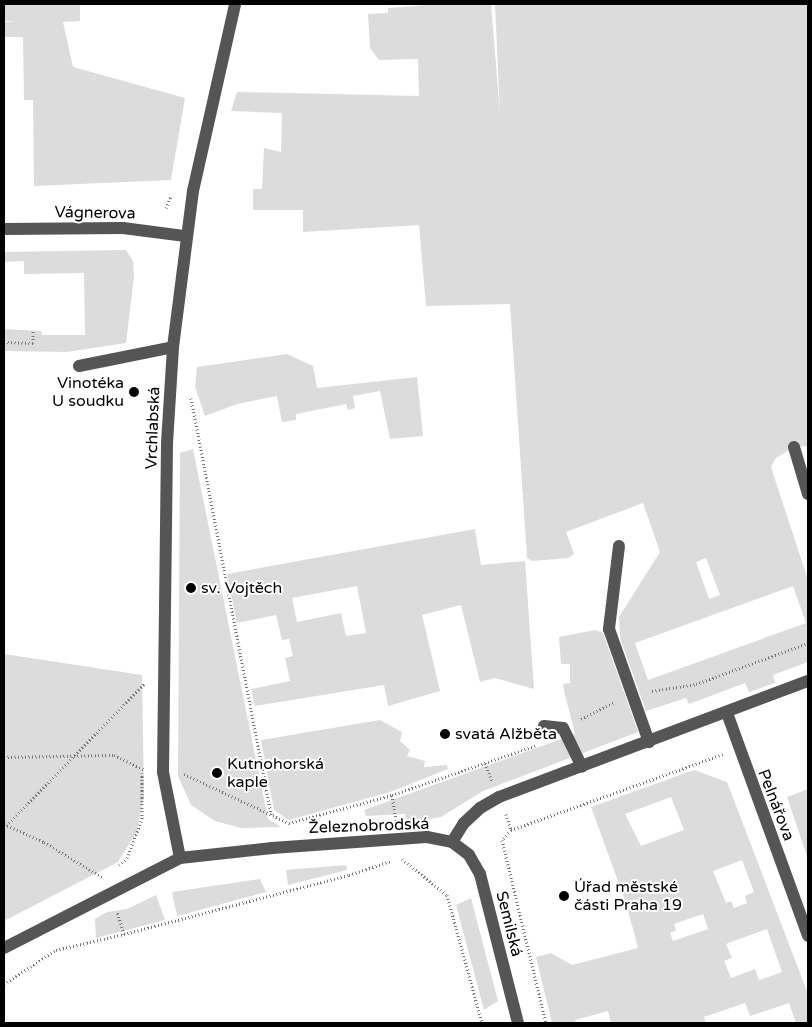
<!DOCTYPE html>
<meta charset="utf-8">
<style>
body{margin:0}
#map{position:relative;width:812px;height:1027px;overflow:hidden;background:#fff;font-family:"Varela Round",sans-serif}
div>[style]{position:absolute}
.green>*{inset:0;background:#dcdcdc}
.path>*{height:3px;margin-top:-1.5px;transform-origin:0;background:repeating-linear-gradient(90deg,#777 0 1px,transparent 0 3.5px)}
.minor>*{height:12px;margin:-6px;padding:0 6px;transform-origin:6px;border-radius:6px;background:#555}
.dots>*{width:14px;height:14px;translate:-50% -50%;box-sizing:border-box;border:2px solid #fff;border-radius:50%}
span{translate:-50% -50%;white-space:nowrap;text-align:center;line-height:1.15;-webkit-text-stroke:4px #fff;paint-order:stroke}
.street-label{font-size:16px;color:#000}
.poi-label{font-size:16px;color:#000}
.right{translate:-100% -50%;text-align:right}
.left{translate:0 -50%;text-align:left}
.frame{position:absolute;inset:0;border:5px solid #000;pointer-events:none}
</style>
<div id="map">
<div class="green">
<div style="clip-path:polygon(4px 4px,80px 4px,80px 21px,63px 22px,73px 67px,185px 98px,171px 180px,34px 186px,33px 100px,24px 100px,23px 37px,4px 37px,4px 22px,17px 21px,4px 21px)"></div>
<div style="clip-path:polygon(evenodd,440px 4px,491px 4px,500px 114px,495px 4px,808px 4px,808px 446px,794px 447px,776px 458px,771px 467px,808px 580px,808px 662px,773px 675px,775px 683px,749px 692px,745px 683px,689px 704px,686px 698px,646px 711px,620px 638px,619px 617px,660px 552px,643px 503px,566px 532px,574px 554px,568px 558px,532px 561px,527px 558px,510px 304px,426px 306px,419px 225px,303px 232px,303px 210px,253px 210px,253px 189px,262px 189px,264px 148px,281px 152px,282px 113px,231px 111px,237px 92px,419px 96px,418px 59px,379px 60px,370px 48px,368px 14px,388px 13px,388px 8px,440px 4px,706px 558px,720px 595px,709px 599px,696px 562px,706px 558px,440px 4px,793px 586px,806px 623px,648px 680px,635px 643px,793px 586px)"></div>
<div style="clip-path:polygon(126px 250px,133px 261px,134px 277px,126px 343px,67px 352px,4px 351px,4px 329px,41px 331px,42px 335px,85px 335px,84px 273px,24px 274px,24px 261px,4px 262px,4px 252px)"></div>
<div style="clip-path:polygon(287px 354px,313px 366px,317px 388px,417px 377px,423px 436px,390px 439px,380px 391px,353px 396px,355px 408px,348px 410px,346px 404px,296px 414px,296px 420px,282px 422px,277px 396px,237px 404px,205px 416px,195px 387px,197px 367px)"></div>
<div style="clip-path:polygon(193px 449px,268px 819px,281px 827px,241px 828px,215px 821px,191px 805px,178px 776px,180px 453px)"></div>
<div style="clip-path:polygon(evenodd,475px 529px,481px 565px,525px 561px,534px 689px,495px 678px,480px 682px,461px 605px,422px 615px,440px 691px,388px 706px,384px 685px,255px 706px,251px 689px,290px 681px,285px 658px,293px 656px,289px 639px,282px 640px,276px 615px,237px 623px,227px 574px,475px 529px,357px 586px,366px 633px,346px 636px,341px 613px,297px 622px,292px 598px,357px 586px)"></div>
<div style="clip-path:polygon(595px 630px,603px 633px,638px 732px,483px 791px,441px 817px,406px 823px,405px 814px,366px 816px,364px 810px,575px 734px,564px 691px,563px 684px,570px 683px,570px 664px,561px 664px,559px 637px)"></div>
<div style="clip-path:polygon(4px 654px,142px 675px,144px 796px,137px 831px,118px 862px,4px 921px)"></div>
<div style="clip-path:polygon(380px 720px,402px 732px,400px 741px,410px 750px,407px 756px,425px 761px,424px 767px,447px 765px,448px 769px,390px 792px,289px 820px,274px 810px,261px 740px)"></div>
<div style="clip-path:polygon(evenodd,694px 770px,727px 782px,808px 994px,808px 1023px,796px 1023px,789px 1003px,750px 1016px,745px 1003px,704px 1017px,706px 1023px,611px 1023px,608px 1011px,575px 1020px,576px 1023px,552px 1023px,536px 957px,551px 953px,572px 965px,638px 948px,626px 903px,591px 807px,694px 770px,671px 797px,684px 830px,641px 846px,625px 814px,671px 797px,694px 770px,742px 860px,754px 892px,745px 896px,747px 903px,734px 908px,731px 901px,726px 903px,713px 871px,742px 860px,694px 770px,703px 914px,708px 929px,673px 941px,670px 933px,676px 930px,674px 924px,703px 914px,694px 770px,767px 929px,782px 972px,759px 980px,755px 969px,731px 978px,724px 961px,732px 958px,726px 944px,767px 929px)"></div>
<div style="clip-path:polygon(808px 789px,808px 859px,787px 797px)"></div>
<div style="clip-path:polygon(346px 865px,347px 870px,288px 885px,286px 870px)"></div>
<div style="clip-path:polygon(260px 879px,266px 892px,177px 916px,172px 892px)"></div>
<div style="clip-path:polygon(156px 895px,165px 920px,96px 938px,95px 919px,107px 912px,127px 909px)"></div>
<div style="clip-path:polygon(471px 898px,498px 1001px,484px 1010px,456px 905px)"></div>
</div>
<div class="path">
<div style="left:166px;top:208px;width:13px;rotate:-67deg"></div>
<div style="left:4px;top:342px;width:29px;rotate:2deg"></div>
<div style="left:33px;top:343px;width:12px;rotate:-90deg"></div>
<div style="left:191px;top:398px;width:425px;rotate:79.1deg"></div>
<div style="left:652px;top:691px;width:45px;rotate:-9deg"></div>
<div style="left:696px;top:684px;width:119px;rotate:-20.1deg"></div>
<div style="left:581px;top:719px;width:38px;rotate:-27deg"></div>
<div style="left:4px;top:757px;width:110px;rotate:-1deg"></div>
<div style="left:114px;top:755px;width:34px;rotate:26deg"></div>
<div style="left:485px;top:763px;width:19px;rotate:69deg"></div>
<div style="left:184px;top:774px;width:116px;rotate:25deg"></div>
<div style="left:289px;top:823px;width:107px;rotate:-15.2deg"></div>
<div style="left:392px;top:795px;width:153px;rotate:-19deg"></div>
<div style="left:392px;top:795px;width:26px;rotate:81deg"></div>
<div style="left:506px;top:814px;width:17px;rotate:73deg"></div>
<div style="left:511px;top:830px;width:225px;rotate:-19.7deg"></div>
<div style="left:4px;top:824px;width:44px;rotate:24.2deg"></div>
<div style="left:44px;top:842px;width:68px;rotate:31.1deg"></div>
<div style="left:4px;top:828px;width:201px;rotate:-45.8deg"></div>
<div style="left:511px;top:830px;width:13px;rotate:132deg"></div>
<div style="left:502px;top:840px;width:188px;rotate:76.5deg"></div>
<div style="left:402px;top:859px;width:58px;rotate:38.7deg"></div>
<div style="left:447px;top:895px;width:133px;rotate:74.7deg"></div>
<div style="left:119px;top:865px;width:11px;rotate:-41deg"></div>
<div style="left:127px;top:858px;width:42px;rotate:-69deg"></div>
<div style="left:142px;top:819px;width:46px;rotate:-90deg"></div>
<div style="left:124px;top:934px;width:233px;rotate:-14.7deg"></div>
<div style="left:349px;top:875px;width:44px;rotate:-18.4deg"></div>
<div style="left:4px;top:984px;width:62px;rotate:-33.2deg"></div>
<div style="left:56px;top:950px;width:70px;rotate:-13.2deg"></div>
<div style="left:124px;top:934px;width:24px;rotate:-107deg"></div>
</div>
<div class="minor">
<div style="left:4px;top:229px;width:119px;rotate:-0.5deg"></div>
<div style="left:123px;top:228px;width:63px;rotate:7.4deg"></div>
<div style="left:79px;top:366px;width:96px;rotate:-11.4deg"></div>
<div style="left:794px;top:447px;width:49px;rotate:73.4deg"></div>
<div style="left:619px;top:546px;width:84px;rotate:96.9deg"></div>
<div style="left:609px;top:629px;width:120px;rotate:70.5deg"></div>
<div style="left:727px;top:713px;width:237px;rotate:70deg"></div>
<div style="left:544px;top:726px;width:19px;rotate:6deg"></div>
<div style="left:563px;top:728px;width:43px;rotate:64deg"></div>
<div style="left:452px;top:842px;width:22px;rotate:-58deg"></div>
<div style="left:464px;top:823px;width:22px;rotate:-43deg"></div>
<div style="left:480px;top:808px;width:22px;rotate:-30deg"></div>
<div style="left:499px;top:797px;width:330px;rotate:-20.6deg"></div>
<div style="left:180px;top:858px;width:88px;rotate:-101.2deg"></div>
<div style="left:163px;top:772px;width:329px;rotate:-89.3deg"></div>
<div style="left:167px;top:443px;width:96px;rotate:-86.4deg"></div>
<div style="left:173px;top:347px;width:157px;rotate:-82.7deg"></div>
<div style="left:193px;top:191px;width:192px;rotate:-77.3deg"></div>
<div style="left:4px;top:948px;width:198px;rotate:-27.1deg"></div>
<div style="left:180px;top:858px;width:93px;rotate:-6.2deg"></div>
<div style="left:272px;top:848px;width:155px;rotate:-4.1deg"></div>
<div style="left:427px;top:837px;width:25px;rotate:11deg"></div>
<div style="left:452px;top:842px;width:21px;rotate:37deg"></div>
<div style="left:469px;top:855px;width:22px;rotate:60deg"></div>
<div style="left:480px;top:874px;width:154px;rotate:75.7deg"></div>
</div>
<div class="dots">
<div style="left:134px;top:392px;background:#000"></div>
<div style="left:191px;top:588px;background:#000"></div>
<div style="left:445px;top:734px;background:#000"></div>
<div style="left:217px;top:773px;background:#000"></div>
<div style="left:564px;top:896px;background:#000"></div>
</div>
<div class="street-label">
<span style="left:95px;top:213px;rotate:1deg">Vágnerova</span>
<span style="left:153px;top:428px;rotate:-88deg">Vrchlabská</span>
<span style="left:776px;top:805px;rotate:69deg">Pelnářova</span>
<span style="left:369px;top:826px;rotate:-2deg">Železnobrodská</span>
<span style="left:509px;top:924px;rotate:76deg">Semilská</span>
</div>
<div class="poi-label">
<span class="right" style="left:124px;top:392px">Vinotéka<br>U soudku</span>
<span class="left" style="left:201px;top:588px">sv. Vojtěch</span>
<span class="left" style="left:455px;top:734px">svatá Alžběta</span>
<span class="left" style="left:227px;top:773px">Kutnohorská<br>kaple</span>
<span class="left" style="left:574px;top:896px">Úřad městské<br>části Praha 19</span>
</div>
<div class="frame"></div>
</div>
